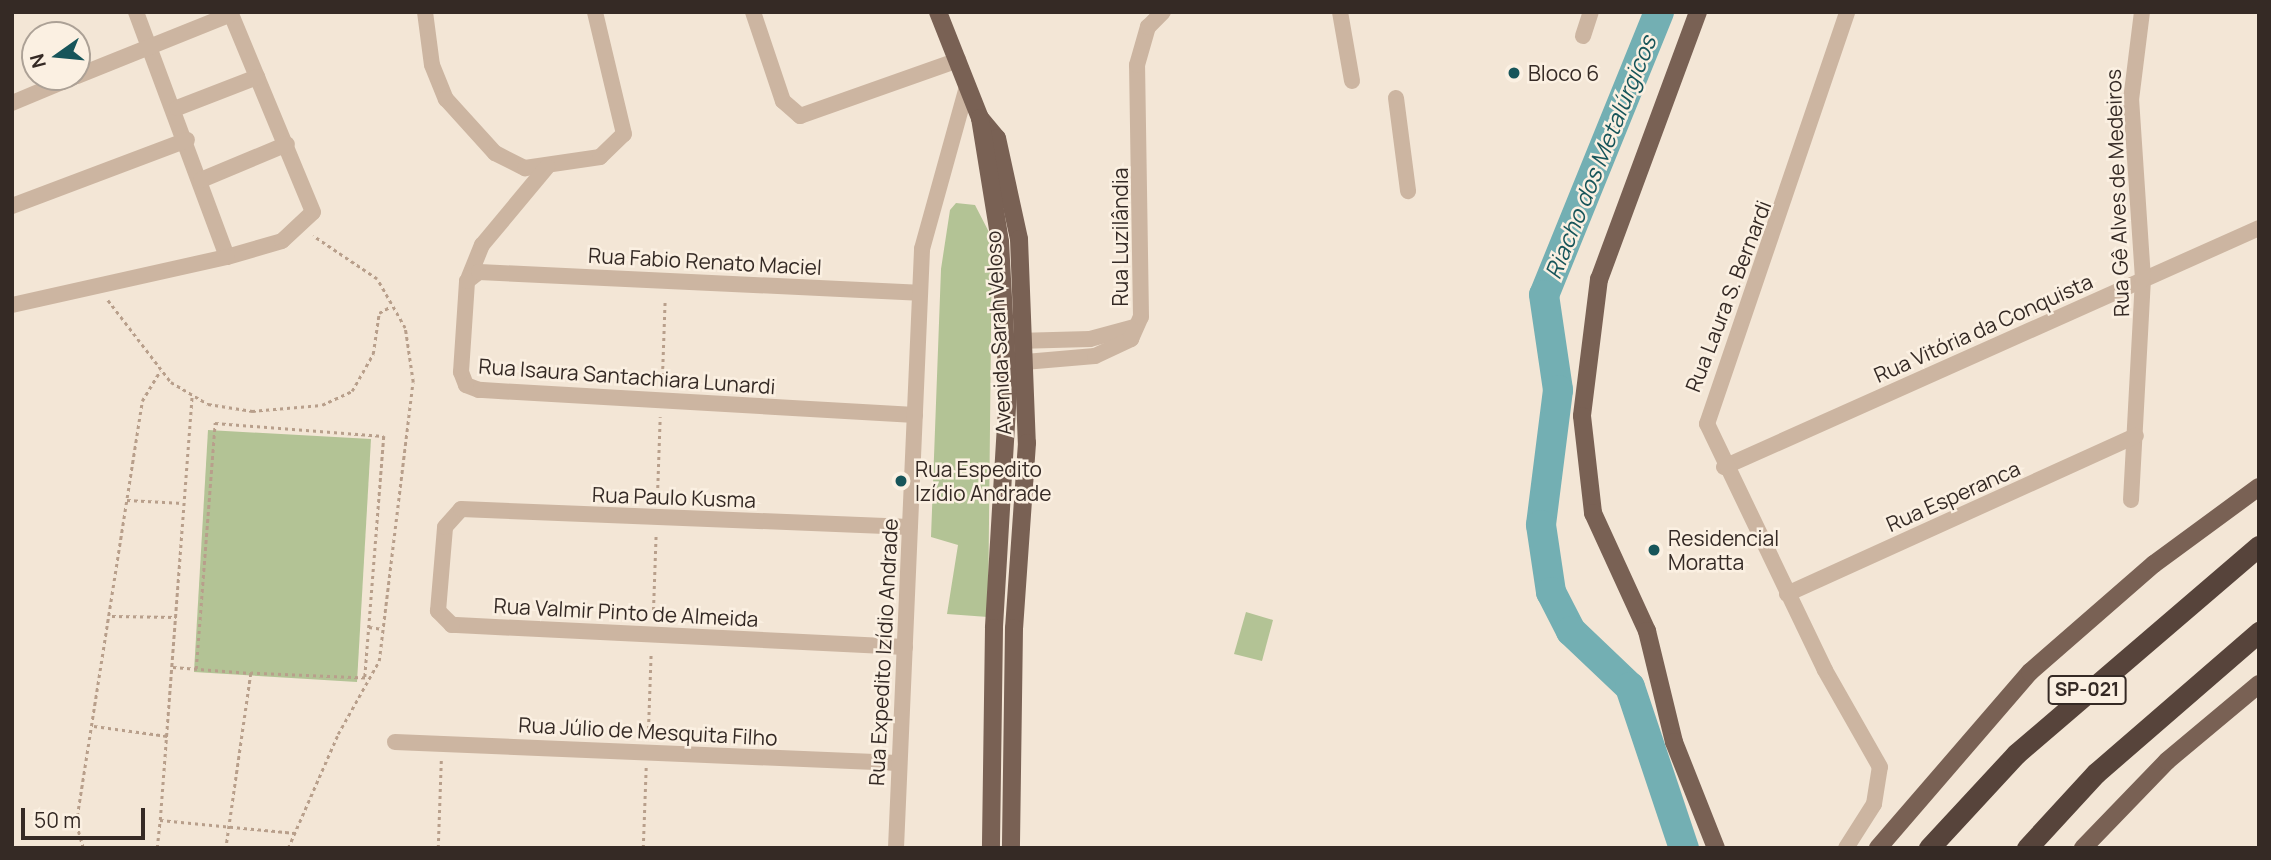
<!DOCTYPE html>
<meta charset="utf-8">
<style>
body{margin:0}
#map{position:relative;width:2271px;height:860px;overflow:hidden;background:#f3e6d6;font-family:Manrope,sans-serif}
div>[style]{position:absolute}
.green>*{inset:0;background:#b3c395}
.river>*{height:30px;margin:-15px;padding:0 15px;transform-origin:15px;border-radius:15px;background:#73afb3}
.path>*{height:2.5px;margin-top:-1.25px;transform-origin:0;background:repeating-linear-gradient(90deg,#b89f8b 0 3.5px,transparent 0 7px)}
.minor>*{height:16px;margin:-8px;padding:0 8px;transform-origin:8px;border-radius:8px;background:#ccb5a1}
.major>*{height:18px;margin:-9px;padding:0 9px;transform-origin:9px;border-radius:9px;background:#796154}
.highway>*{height:21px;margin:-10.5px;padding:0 10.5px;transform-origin:10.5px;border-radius:10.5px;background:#57443b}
.dots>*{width:19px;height:19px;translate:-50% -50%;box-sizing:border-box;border:4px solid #fbf0e2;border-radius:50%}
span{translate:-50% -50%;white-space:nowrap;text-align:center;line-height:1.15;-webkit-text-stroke:5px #fbf0e2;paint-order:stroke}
.shield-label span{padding:2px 5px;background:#fbf0e2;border:2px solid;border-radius:5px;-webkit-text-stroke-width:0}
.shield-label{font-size:19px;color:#352a25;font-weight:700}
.poi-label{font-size:21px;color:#352a25}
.left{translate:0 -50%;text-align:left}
.street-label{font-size:21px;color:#352a25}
.water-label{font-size:23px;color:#17555a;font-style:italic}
.frame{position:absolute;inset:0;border:14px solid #352a25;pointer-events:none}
.north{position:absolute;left:21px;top:21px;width:70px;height:70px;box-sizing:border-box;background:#fbf0e2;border:2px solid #aca196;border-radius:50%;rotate:255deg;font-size:19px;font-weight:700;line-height:28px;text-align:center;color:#352a25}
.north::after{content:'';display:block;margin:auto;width:24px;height:32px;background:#17555a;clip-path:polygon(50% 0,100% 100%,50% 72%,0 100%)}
.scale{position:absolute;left:21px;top:808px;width:124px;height:32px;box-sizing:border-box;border:4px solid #352a25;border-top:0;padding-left:9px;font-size:21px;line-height:24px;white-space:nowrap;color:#352a25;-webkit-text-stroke:5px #fbf0e2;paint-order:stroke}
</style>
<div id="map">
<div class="green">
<div style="clip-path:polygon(956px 203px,975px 205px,992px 238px,988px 617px,947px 614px,958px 545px,931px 537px,941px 269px,950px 210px)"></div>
<div style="clip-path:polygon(208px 430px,371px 439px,357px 682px,194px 672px)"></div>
<div style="clip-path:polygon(1246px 612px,1273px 620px,1262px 661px,1234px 654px)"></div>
</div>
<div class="river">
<div style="left:1659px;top:12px;width:305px;rotate:112.1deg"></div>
<div style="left:1544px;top:295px;width:96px;rotate:81.6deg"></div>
<div style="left:1558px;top:390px;width:136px;rotate:97.2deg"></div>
<div style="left:1541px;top:525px;width:68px;rotate:81.5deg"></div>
<div style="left:1551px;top:592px;width:44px;rotate:62.9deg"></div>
<div style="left:1571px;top:631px;width:81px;rotate:43.5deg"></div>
<div style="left:1630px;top:687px;width:170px;rotate:71.5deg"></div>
</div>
<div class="path">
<div style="left:108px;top:300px;width:103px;rotate:52.5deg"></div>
<div style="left:171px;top:382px;width:43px;rotate:30.7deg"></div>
<div style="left:208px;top:404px;width:45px;rotate:9deg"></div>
<div style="left:252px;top:411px;width:70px;rotate:-4.9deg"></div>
<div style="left:322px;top:405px;width:33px;rotate:-25deg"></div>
<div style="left:352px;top:391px;width:43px;rotate:-60.4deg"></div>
<div style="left:373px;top:354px;width:41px;rotate:-81.7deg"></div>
<div style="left:379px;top:313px;width:13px;rotate:-29deg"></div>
<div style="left:662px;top:383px;width:84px;rotate:-88deg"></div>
<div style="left:127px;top:500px;width:56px;rotate:3.1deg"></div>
<div style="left:657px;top:502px;width:85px;rotate:-88deg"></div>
<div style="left:112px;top:616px;width:64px;rotate:0.9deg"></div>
<div style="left:653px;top:617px;width:84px;rotate:-88deg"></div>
<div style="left:369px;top:627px;width:14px;rotate:8deg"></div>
<div style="left:173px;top:667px;width:78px;rotate:4.4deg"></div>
<div style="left:251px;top:673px;width:177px;rotate:98.1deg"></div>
<div style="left:196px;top:669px;width:247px;rotate:-85.6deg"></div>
<div style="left:215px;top:423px;width:169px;rotate:4.4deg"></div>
<div style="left:384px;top:436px;width:243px;rotate:94.5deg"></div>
<div style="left:365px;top:678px;width:114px;rotate:-177.5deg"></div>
<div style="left:94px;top:726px;width:74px;rotate:7.8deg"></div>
<div style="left:648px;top:736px;width:84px;rotate:-88deg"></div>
<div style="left:160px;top:820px;width:424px;rotate:-85.7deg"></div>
<div style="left:83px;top:848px;width:26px;rotate:-106deg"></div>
<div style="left:76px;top:823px;width:427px;rotate:-81.1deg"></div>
<div style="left:142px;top:401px;width:35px;rotate:-59deg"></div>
<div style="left:157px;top:848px;width:28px;rotate:-84deg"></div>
<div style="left:160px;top:820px;width:136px;rotate:5.5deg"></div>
<div style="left:288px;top:848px;width:124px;rotate:-66.3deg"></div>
<div style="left:338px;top:734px;width:84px;rotate:-60.7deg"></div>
<div style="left:379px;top:661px;width:281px;rotate:-83.1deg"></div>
<div style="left:413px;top:382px;width:55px;rotate:-98.4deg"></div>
<div style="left:405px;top:328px;width:56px;rotate:-119.7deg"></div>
<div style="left:377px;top:279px;width:77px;rotate:-146.1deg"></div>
<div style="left:438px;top:848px;width:88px;rotate:-88deg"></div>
<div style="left:643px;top:848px;width:81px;rotate:-87.9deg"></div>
</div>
<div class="minor">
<div style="left:136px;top:12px;width:261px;rotate:69.6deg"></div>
<div style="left:227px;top:257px;width:57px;rotate:-16.2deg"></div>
<div style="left:282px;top:241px;width:42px;rotate:-43.1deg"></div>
<div style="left:313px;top:212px;width:217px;rotate:-112.5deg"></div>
<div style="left:425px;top:12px;width:53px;rotate:82.5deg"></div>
<div style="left:432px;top:65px;width:37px;rotate:68deg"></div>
<div style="left:446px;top:99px;width:73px;rotate:47.8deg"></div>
<div style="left:495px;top:153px;width:34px;rotate:27deg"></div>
<div style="left:525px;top:168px;width:76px;rotate:-8.3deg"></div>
<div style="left:600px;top:157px;width:33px;rotate:-44deg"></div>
<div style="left:624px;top:134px;width:125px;rotate:-103.4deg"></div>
<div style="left:753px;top:12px;width:94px;rotate:71.4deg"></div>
<div style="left:783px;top:101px;width:23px;rotate:41deg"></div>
<div style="left:800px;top:116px;width:168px;rotate:-19.5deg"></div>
<div style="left:1340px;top:12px;width:70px;rotate:80.1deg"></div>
<div style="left:1583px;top:36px;width:25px;rotate:-72deg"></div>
<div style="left:77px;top:76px;width:166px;rotate:-21.9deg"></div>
<div style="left:1396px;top:98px;width:94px;rotate:82.6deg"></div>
<div style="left:12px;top:103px;width:67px;rotate:-22.8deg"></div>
<div style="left:177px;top:108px;width:86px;rotate:-21.2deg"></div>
<div style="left:201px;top:180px;width:93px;rotate:-22.7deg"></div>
<div style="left:12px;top:206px;width:187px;rotate:-20.7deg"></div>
<div style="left:469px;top:277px;width:35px;rotate:-68deg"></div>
<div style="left:482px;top:245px;width:102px;rotate:-50.2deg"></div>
<div style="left:12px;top:305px;width:220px;rotate:-12.6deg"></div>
<div style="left:1013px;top:341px;width:77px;rotate:-1.5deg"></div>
<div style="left:1090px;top:339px;width:46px;rotate:-15.3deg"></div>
<div style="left:1014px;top:363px;width:81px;rotate:-4.9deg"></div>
<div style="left:1095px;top:356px;width:40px;rotate:-25deg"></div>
<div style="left:1131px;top:339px;width:24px;rotate:-66deg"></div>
<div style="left:1141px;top:317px;width:252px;rotate:-90.9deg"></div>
<div style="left:1137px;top:65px;width:40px;rotate:-74deg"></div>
<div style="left:1148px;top:27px;width:21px;rotate:-45deg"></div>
<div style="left:915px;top:415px;width:437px;rotate:-176.7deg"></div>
<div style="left:479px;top:390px;width:14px;rotate:-159deg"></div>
<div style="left:466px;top:385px;width:14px;rotate:-111deg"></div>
<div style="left:461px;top:372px;width:91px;rotate:-86.2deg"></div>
<div style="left:467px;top:281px;width:15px;rotate:-37deg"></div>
<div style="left:479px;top:272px;width:440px;rotate:2.7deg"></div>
<div style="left:1724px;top:467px;width:586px;rotate:-24.07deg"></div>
<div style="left:2131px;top:500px;width:221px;rotate:-86.9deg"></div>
<div style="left:2143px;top:279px;width:179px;rotate:-93.8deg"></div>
<div style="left:2131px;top:100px;width:89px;rotate:-82.9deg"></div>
<div style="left:1787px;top:594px;width:383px;rotate:-24.4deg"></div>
<div style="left:905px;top:647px;width:454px;rotate:-177.2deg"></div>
<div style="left:452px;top:625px;width:20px;rotate:-135deg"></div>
<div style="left:438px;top:611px;width:84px;rotate:-85.2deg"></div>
<div style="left:445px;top:527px;width:24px;rotate:-48deg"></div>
<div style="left:461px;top:509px;width:449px;rotate:2.3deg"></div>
<div style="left:395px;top:742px;width:504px;rotate:2.39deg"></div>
<div style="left:896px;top:848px;width:600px;rotate:-87.51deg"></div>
<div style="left:922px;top:249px;width:168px;rotate:-74.5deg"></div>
<div style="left:1846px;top:848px;width:52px;rotate:-57.5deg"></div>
<div style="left:1874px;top:804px;width:37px;rotate:-81deg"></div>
<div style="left:1880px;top:767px;width:112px;rotate:-119.6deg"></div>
<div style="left:1825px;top:670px;width:273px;rotate:-115.6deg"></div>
<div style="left:1707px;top:424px;width:435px;rotate:-71.2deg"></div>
</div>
<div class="major">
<div style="left:938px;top:12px;width:114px;rotate:68.4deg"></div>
<div style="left:980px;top:118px;width:26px;rotate:50deg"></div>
<div style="left:997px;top:138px;width:103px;rotate:77.7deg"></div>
<div style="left:1019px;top:239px;width:204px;rotate:87.8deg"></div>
<div style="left:1027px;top:443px;width:185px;rotate:94deg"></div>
<div style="left:1014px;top:628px;width:220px;rotate:90.8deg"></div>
<div style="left:1698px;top:12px;width:285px;rotate:110.3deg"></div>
<div style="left:1599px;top:279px;width:138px;rotate:97.1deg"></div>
<div style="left:1582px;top:416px;width:98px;rotate:83.5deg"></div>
<div style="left:1593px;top:513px;width:130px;rotate:65.4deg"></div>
<div style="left:1647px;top:631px;width:114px;rotate:76.3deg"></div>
<div style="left:1674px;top:742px;width:114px;rotate:68.4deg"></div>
<div style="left:980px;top:118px;width:126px;rotate:80.8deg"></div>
<div style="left:1000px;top:242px;width:149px;rotate:86.9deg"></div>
<div style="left:1008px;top:391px;width:237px;rotate:93.4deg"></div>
<div style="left:994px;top:628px;width:220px;rotate:90.8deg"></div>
<div style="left:1878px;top:848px;width:233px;rotate:-49.2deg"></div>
<div style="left:2030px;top:672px;width:164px;rotate:-41.1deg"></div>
<div style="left:2154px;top:564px;width:130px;rotate:-36.3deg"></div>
<div style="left:2083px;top:848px;width:121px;rotate:-46deg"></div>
<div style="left:2167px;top:761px;width:120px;rotate:-39.9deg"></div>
</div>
<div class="highway">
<div style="left:1929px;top:848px;width:128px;rotate:-47.2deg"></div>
<div style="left:2016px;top:754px;width:320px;rotate:-40.6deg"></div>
<div style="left:2027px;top:848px;width:102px;rotate:-47.4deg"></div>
<div style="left:2096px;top:773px;width:216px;rotate:-40.9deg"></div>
</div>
<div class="dots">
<div style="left:1514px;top:73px;background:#17555a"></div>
<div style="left:901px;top:481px;background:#17555a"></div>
<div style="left:1654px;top:550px;background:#17555a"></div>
</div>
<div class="shield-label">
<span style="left:2087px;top:690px">SP-021</span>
</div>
<div class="poi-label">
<span class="left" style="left:1528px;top:73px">Bloco 6</span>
<span class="left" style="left:915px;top:481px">Rua Espedito<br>Izídio Andrade</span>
<span class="left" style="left:1668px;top:550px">Residencial<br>Moratta</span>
</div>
<div class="street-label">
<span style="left:2117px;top:193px;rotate:-92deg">Rua Gê Alves de Medeiros</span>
<span style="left:1120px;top:237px;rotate:-90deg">Rua Luzilândia</span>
<span style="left:705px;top:261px;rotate:3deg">Rua Fabio Renato Maciel</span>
<span style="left:1728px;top:296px;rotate:-69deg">Rua Laura S. Bernardi</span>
<span style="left:1983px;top:328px;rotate:-24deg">Rua Vitória da Conquista</span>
<span style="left:998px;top:333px;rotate:-93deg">Avenida Sarah Veloso</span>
<span style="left:627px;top:376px;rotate:4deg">Rua Isaura Santachiara Lunardi</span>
<span style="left:1953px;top:496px;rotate:-24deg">Rua Esperanca</span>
<span style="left:674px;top:497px;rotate:2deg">Rua Paulo Kusma</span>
<span style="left:626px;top:612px;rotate:3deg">Rua Valmir Pinto de Almeida</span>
<span style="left:883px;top:652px;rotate:-87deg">Rua Expedito Izídio Andrade</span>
<span style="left:648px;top:731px;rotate:3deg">Rua Júlio de Mesquita Filho</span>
</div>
<div class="water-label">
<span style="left:1600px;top:157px;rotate:-68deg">Riacho dos Metalúrgicos</span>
</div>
<div class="frame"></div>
<div class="north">N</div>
<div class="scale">50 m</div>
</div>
